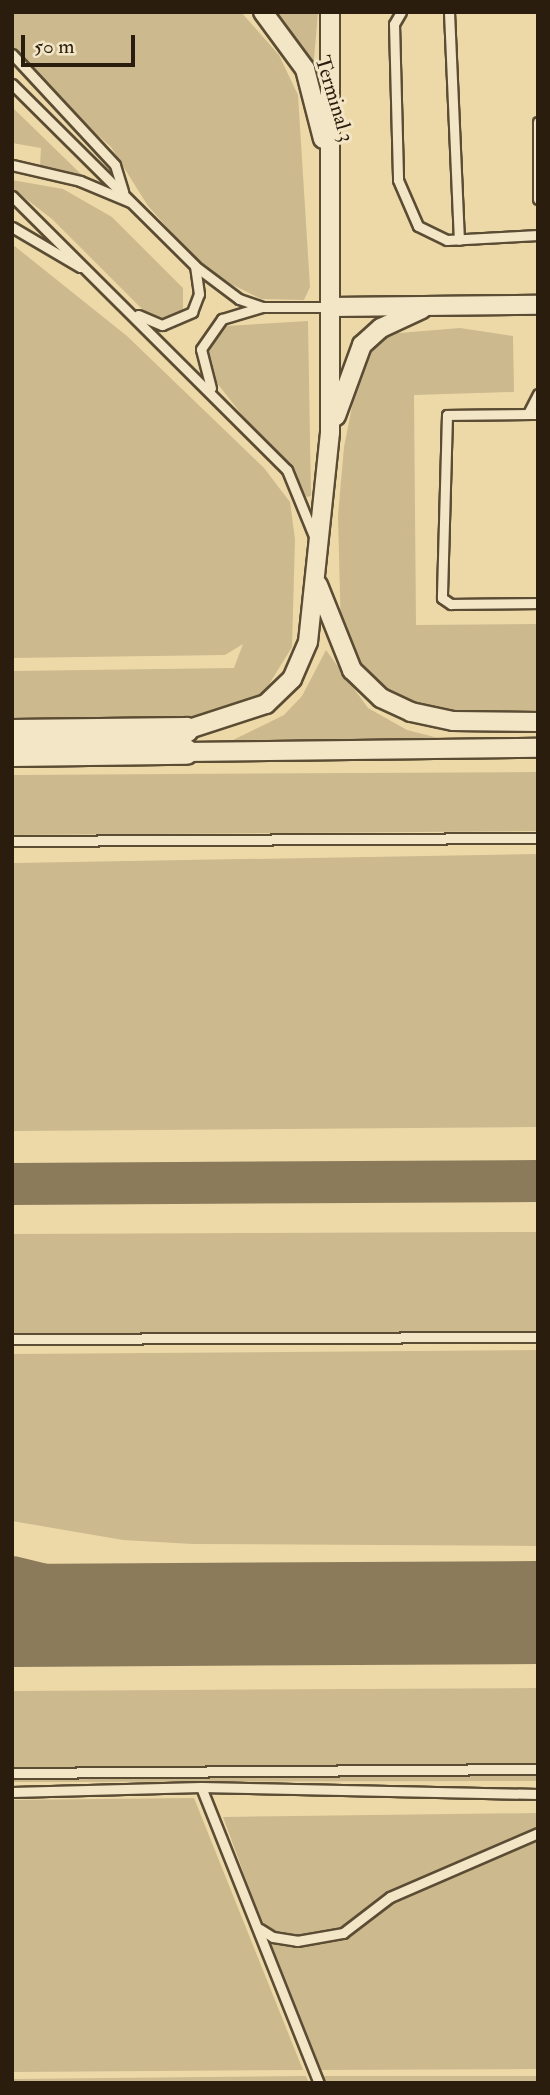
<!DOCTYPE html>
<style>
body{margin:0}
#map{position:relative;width:550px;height:2095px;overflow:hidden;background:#edd9a8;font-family:"IM FELL Double Pica",serif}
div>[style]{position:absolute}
.green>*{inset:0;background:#ccb98e}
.taxiway>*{height:42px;margin:-21px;padding:0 21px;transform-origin:21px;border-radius:21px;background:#8c7b5b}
.runway>*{height:103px;margin:-51.5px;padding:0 51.5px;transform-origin:51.5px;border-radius:51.5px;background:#8c7b5b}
.roads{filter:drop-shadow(2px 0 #5b4c34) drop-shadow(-2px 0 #5b4c34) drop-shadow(0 2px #5b4c34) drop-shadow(0 -2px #5b4c34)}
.lane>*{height:9px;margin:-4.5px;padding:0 4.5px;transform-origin:4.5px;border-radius:4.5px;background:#f3e6c6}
.street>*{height:18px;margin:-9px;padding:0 9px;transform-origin:9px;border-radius:9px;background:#f3e6c6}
.secondary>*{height:24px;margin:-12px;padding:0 12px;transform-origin:12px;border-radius:12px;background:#f3e6c6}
span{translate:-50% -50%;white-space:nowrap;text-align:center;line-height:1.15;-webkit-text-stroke:6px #f3e6c6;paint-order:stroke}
.street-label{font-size:21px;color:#2a1d0e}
.frame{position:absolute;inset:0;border:14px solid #2a1d0e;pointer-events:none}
.scale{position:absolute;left:21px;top:35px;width:114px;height:32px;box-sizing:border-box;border:4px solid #2a1d0e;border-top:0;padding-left:9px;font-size:21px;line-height:24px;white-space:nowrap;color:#2a1d0e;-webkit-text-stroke:5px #f3e6c6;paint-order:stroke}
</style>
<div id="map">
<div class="green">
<div style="clip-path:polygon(12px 12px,241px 12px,279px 55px,298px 95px,310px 287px,304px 300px,261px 299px,207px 272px,148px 206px,111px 147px,12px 58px)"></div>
<div style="clip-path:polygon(267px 12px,318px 12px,313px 71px)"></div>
<div style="clip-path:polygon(12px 107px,83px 176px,40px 166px,41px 148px,12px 143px)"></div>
<div style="clip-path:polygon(12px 180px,63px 189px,112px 217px,183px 288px,183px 312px,162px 322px,151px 318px,52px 219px,12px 188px)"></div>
<div style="clip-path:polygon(12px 244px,127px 336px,264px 468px,290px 502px,295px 539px,292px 647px,265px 691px,240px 707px,179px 720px,12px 724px,12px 671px,234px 668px,243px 644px,225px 655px,12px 658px)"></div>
<div style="clip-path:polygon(308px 321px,311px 496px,307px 497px,213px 378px,207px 357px,212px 339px,226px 326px)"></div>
<div style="clip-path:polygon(460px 328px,513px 336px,514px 392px,414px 395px,416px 625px,538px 624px,538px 718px,433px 716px,371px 688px,341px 633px,338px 516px,344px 447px,364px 346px,387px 334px)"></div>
<div style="clip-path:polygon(326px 650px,368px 708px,407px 730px,462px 744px,188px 746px,233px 740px,284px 715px,302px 696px)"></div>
<div style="clip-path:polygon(538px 772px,538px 831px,12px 835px,12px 775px)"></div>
<div style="clip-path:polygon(538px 854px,538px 1127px,12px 1131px,14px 863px)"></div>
<div style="clip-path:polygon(538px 1232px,538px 1335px,12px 1338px,12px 1234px)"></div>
<div style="clip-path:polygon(538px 1350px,538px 1546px,193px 1544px,123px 1540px,12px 1521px,12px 1354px)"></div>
<div style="clip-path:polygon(538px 1688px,538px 1781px,12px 1782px,12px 1691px)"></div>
<div style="clip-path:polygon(194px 1798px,303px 2070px,12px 2072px,12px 1800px)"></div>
<div style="clip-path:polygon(538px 1813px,538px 2069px,316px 2070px,223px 1817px)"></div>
<div style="clip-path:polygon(306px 2076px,309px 2083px,12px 2083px,12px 2079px)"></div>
<div style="clip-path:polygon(318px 2076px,538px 2076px,538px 2083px,321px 2083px)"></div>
</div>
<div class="taxiway">
<div style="left:12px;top:1184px;width:526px;rotate:-0.33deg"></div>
<div style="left:12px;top:1577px;width:157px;rotate:13.6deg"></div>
</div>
<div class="runway">
<div style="left:12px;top:1615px;width:526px;rotate:-0.33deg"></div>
</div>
<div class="roads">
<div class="lane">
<div style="left:401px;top:12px;width:14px;rotate:120deg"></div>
<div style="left:394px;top:24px;width:156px;rotate:88.5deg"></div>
<div style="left:398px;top:180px;width:50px;rotate:66.5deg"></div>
<div style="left:418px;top:226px;width:32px;rotate:26deg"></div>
<div style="left:447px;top:240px;width:91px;rotate:-3.1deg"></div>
<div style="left:449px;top:12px;width:228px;rotate:87.5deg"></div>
<div style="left:12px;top:54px;width:151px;rotate:47.1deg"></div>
<div style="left:115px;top:165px;width:28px;rotate:73deg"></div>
<div style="left:12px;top:84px;width:258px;rotate:44.8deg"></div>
<div style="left:195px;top:266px;width:55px;rotate:36.9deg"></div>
<div style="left:239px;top:299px;width:24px;rotate:19deg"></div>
<div style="left:538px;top:122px;width:77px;rotate:90deg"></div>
<div style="left:12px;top:165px;width:70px;rotate:13.2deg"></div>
<div style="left:80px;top:181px;width:54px;rotate:22.8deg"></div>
<div style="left:12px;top:196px;width:388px;rotate:44.9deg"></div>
<div style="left:287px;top:470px;width:71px;rotate:67.8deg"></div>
<div style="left:12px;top:227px;width:79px;rotate:30.5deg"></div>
<div style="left:138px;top:315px;width:26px;rotate:23deg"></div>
<div style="left:162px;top:325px;width:33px;rotate:-23deg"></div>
<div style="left:192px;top:312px;width:19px;rotate:-69deg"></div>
<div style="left:199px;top:294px;width:28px;rotate:-98deg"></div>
<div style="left:211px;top:388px;width:40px;rotate:-104.4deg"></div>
<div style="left:201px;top:349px;width:37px;rotate:-55deg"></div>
<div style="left:222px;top:319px;width:42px;rotate:-16.7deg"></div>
<div style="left:262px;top:307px;width:68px"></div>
<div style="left:538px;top:394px;width:22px;rotate:117deg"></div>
<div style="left:528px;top:414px;width:10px"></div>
<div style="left:528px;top:414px;width:81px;rotate:179.3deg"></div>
<div style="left:447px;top:415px;width:183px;rotate:91.6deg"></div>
<div style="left:442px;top:598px;width:11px;rotate:34deg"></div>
<div style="left:451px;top:604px;width:87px;rotate:-0.7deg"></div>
<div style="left:12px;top:841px;width:526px;rotate:-0.33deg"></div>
<div style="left:12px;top:1339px;width:526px;rotate:-0.22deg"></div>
<div style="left:12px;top:1773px;width:526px;rotate:-0.44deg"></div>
<div style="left:201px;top:1787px;width:319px;rotate:68.3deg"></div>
<div style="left:12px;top:1792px;width:189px;rotate:-1.5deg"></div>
<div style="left:201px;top:1787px;width:337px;rotate:1.2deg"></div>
<div style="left:260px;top:1929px;width:15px;rotate:32deg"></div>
<div style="left:273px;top:1937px;width:24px;rotate:9deg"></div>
<div style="left:297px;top:1941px;width:47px;rotate:-9.9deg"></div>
<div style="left:343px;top:1933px;width:59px;rotate:-37.5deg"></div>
<div style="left:390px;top:1897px;width:161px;rotate:-23.4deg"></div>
</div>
<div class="street">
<div style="left:263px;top:12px;width:71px;rotate:53.6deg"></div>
<div style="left:305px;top:69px;width:72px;rotate:75.6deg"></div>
<div style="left:331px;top:307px;width:207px;rotate:-0.6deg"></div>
<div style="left:336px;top:416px;width:76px;rotate:-69.9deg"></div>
<div style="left:362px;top:345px;width:25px;rotate:-42deg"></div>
<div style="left:381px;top:328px;width:45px;rotate:-24.9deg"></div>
<div style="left:318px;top:585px;width:92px;rotate:68.2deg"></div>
<div style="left:352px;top:670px;width:40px;rotate:44deg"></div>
<div style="left:381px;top:698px;width:33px;rotate:25deg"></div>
<div style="left:411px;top:712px;width:43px;rotate:12.1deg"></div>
<div style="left:453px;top:721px;width:85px;rotate:0.7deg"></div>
<div style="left:186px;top:730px;width:84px;rotate:-18deg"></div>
<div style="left:266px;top:704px;width:36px;rotate:-44deg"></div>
<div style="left:292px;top:679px;width:40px;rotate:-66.6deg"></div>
<div style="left:308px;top:642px;width:211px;rotate:-84deg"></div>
<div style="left:330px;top:432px;width:420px;rotate:-90deg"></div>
<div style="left:186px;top:752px;width:352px;rotate:-0.7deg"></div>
</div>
<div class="secondary">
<div style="left:12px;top:732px;width:174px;rotate:-0.7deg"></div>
<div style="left:12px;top:754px;width:174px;rotate:-0.7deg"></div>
</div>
</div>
<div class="street-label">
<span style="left:334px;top:99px;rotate:73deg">Terminal 3</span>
</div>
<div class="frame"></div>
<div class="scale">50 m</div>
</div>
